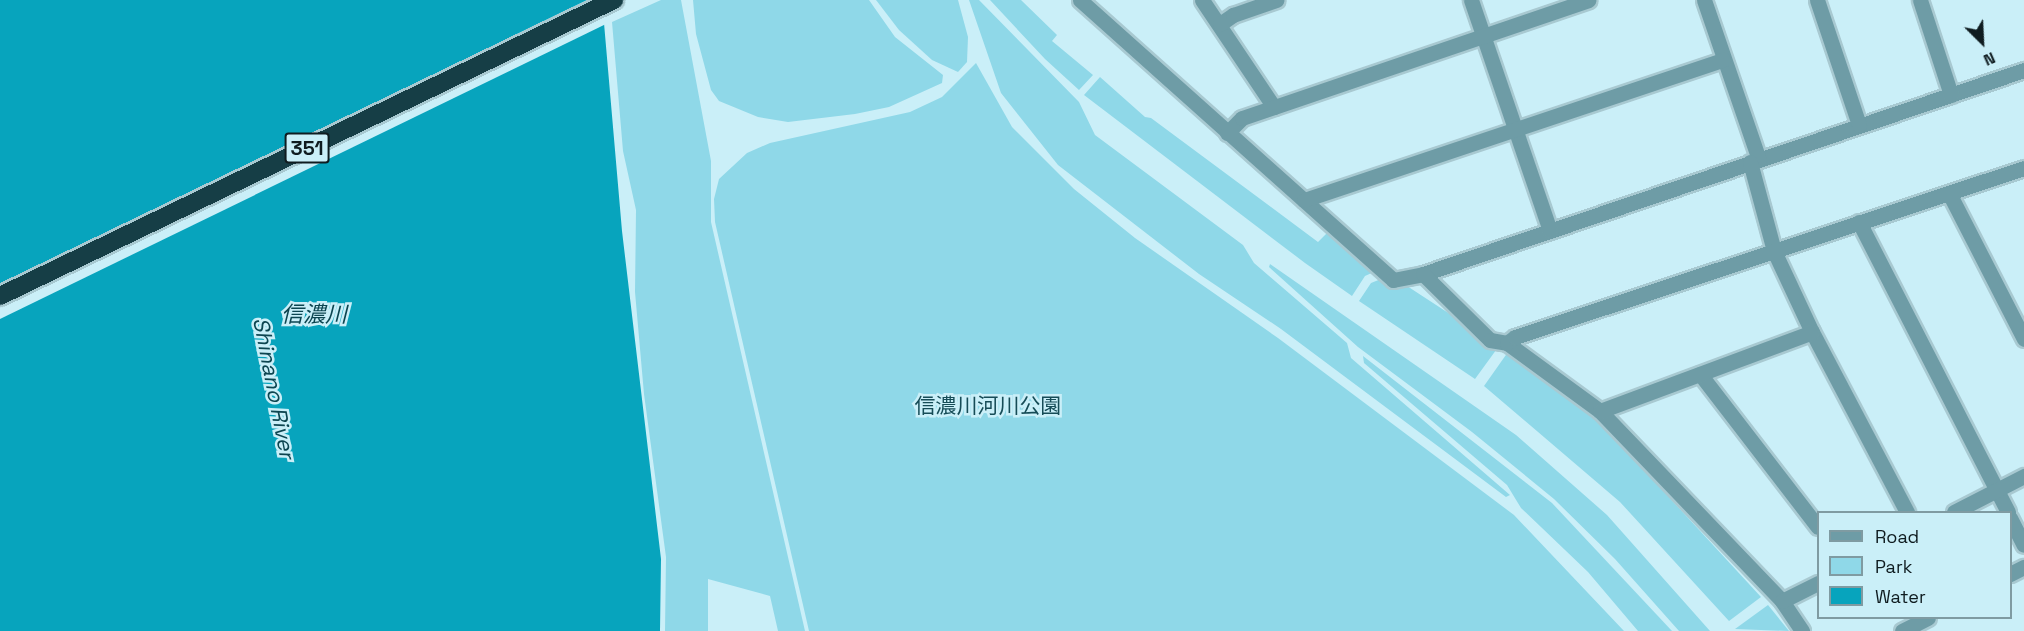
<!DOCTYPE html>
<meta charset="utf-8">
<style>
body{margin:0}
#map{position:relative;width:2024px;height:631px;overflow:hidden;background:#caeff8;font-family:"Space Grotesk","Noto Sans JP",sans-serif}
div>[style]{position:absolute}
.green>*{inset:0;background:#8fd8e8}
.water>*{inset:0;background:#07a4bd}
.pier>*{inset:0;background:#caeff8}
.roads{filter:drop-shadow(2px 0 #a8c9d1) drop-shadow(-2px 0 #a8c9d1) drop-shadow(0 2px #a8c9d1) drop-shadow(0 -2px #a8c9d1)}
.minor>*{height:15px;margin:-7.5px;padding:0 7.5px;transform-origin:7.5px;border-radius:7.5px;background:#6e9ca6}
.highway>*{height:18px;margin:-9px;padding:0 9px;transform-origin:9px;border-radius:9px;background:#163e46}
span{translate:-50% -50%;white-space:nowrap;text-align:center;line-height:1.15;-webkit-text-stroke:5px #caeff8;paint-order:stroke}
.shield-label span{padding:2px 4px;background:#caeff8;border:2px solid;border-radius:4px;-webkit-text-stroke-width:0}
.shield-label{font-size:20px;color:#0f1c20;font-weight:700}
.park-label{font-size:21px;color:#164c57}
.water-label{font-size:22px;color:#0c4550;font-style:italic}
.legend{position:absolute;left:1817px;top:511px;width:195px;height:108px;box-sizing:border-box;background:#caeff8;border:2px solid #7f9ba2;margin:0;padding:8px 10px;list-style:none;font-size:18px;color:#0f1c20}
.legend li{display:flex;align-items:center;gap:12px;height:30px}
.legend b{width:30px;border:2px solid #7f9ba2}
.north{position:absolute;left:1952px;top:12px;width:60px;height:60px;-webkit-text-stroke:4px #caeff8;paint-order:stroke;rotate:156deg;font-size:16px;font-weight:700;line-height:24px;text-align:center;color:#0f1c20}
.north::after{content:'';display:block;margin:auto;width:21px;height:27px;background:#0f1c20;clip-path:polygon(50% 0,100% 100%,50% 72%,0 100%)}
</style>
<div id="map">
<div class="green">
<div style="clip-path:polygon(661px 0,681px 0,711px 161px,711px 222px,805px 631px,778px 631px,770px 596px,708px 579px,708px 631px,665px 631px,666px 557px,644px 394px,635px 292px,636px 210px,623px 151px,612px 22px)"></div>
<div style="clip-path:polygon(693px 0,869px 0,895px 37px,943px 75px,942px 83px,889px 107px,855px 114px,788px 122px,758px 117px,719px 101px,711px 90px,696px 34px)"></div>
<div style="clip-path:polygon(876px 0,958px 0,968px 37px,967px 62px,958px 72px,932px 60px,899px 30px)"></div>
<div style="clip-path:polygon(969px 0,979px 0,1079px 102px,1095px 135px,1243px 245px,1254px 263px,1347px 343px,1351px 358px,1510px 495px,1506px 497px,1281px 329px,1199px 274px,1058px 165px,1001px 93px)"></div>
<div style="clip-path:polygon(990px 0,1021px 0,1057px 35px,1052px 41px,1093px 75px,1079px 90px,1045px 59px)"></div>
<div style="clip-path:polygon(976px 63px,1012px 127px,1074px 189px,1135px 238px,1278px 338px,1514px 515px,1624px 631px,809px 631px,715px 222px,714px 199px,719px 179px,747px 153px,770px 143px,910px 112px,942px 97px)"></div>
<div style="clip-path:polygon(1100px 77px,1145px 117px,1151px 118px,1318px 242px,1329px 231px,1376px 271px,1365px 276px,1352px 296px,1305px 263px,1084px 95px)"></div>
<div style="clip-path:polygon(1270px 264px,1516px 435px,1607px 515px,1710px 631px,1679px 631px,1615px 559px,1554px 499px,1472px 432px,1358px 347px,1269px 267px)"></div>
<div style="clip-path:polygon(1381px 279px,1393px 286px,1407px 286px,1499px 346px,1475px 379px,1359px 301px,1371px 283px)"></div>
<div style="clip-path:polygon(1508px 352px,1595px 417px,1761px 597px,1729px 621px,1620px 502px,1484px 386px)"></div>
<div style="clip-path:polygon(1363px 356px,1552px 503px,1672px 631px,1638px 631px,1588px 572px,1521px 508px,1507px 485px,1364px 363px)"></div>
<div style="clip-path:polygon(1768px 605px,1789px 631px,1735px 629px)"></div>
</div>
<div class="water">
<div style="clip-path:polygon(0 0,602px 0,622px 231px,661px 559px,660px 631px,0 631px)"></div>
</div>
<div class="pier">
<div style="clip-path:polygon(587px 0,605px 0,606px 24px,0 319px,0 285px)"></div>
</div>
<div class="roads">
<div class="minor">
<div style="left:1080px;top:0;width:420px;rotate:41.8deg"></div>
<div style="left:1393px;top:280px;width:31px;rotate:-11deg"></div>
<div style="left:1423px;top:274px;width:635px;rotate:-18.75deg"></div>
<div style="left:1202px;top:0;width:129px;rotate:56.1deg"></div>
<div style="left:1471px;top:0;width:244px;rotate:71.1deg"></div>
<div style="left:1704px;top:0;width:169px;rotate:71deg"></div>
<div style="left:1817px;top:0;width:132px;rotate:71.4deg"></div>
<div style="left:1920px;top:0;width:100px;rotate:71.9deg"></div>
<div style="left:1220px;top:24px;width:16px;rotate:-35deg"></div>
<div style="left:1233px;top:15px;width:46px;rotate:-19.2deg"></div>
<div style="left:1227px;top:133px;width:21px;rotate:-45deg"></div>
<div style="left:1242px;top:118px;width:366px;rotate:-18.8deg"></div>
<div style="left:1750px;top:162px;width:92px;rotate:74.9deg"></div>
<div style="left:1774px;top:251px;width:89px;rotate:64.9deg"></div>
<div style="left:1812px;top:332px;width:204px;rotate:62.2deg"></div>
<div style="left:1949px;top:193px;width:164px;rotate:62.8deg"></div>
<div style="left:1304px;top:200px;width:442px;rotate:-18.5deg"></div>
<div style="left:1859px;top:222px;width:326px;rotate:62.8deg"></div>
<div style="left:1423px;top:274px;width:94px;rotate:44.6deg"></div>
<div style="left:1490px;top:340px;width:17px;rotate:10deg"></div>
<div style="left:1507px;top:343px;width:115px;rotate:36.2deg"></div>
<div style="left:1600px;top:411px;width:263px;rotate:46.2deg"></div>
<div style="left:1782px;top:601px;width:36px;rotate:56deg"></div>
<div style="left:1507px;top:343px;width:10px;rotate:-37deg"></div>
<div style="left:1515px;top:337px;width:536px;rotate:-18.37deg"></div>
<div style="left:1700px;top:374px;width:193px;rotate:52.4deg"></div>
<div style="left:1600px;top:411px;width:226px;rotate:-20.4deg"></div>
<div style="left:1954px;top:512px;width:79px;rotate:-27.2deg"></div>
<div style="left:2010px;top:518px;width:30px;rotate:63deg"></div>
<div style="left:2010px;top:574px;width:16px;rotate:-27deg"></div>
<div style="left:1782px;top:601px;width:40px;rotate:-26.6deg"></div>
<div style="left:1902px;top:631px;width:29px;rotate:-27deg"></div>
</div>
<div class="highway">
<div style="left:0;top:296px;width:682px;rotate:-25.74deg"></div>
</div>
</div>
<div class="shield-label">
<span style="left:307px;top:148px">351</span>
</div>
<div class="park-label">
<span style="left:988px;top:406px">信濃川河川公園</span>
</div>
<div class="water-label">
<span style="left:314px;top:315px">信濃川</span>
<span style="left:274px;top:388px;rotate:79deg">Shinano River</span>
</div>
<ul class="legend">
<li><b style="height:8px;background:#6e9ca6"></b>Road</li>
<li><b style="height:16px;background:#8fd8e8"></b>Park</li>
<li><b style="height:16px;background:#07a4bd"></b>Water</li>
</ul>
<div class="north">N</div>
</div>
